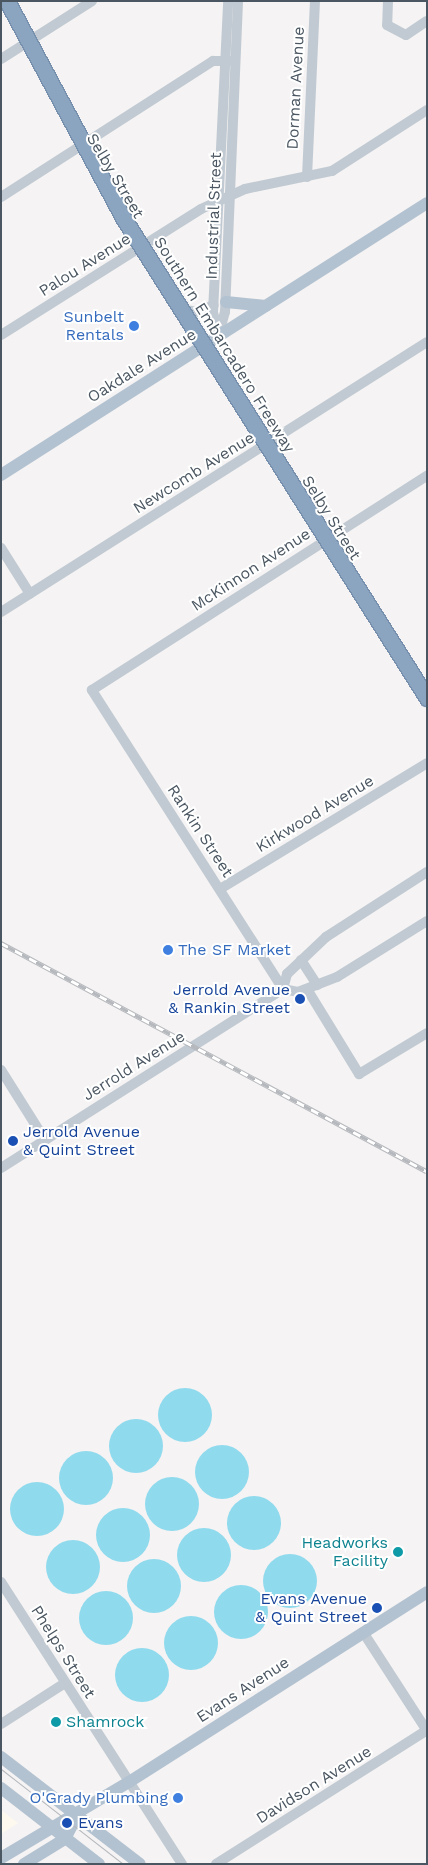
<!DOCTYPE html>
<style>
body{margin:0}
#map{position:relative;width:428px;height:1865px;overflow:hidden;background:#f5f3f3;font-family:"Work Sans",sans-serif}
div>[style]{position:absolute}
.commercial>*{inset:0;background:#fdf9ef}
.water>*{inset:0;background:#90daee}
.round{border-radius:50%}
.minor>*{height:10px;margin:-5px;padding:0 5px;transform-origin:5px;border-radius:5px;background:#c1cad2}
.major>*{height:12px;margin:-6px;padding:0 6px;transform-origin:6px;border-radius:6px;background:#b3c2d1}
.tram>*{height:1px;margin:-0.5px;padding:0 0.5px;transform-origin:0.5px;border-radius:0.5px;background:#b5b8bd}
.rail>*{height:4.5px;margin-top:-2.25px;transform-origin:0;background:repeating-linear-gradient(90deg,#fff 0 8px,#b5b8bd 0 16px);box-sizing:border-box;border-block:1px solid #b5b8bd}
.bridges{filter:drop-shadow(1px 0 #7690ad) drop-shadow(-1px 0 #7690ad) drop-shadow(0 1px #7690ad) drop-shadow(0 -1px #7690ad)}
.highway-bridge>*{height:15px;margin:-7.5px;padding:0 7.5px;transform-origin:7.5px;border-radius:7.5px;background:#8ba5c1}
.dots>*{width:14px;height:14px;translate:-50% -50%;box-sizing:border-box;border:2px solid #fff;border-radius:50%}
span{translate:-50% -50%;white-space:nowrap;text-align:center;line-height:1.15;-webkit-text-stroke:4px #fff;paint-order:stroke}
.street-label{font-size:16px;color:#4a5661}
.shop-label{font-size:16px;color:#366cbe}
.right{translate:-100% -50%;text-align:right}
.left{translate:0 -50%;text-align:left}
.transit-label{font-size:16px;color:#164399}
.culture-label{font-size:16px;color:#0d838f}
.frame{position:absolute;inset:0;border:2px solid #4a5661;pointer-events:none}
</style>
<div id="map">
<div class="commercial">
<div style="clip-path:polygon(1px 1810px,18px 1823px,1px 1834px)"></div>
</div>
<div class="water">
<div class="round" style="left:158px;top:1388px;width:54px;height:54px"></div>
<div class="round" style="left:109px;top:1419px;width:54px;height:54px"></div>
<div class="round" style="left:195px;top:1445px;width:54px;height:54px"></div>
<div class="round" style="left:59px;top:1451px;width:54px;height:54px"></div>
<div class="round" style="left:145px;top:1477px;width:54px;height:54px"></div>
<div class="round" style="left:10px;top:1482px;width:54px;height:54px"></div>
<div class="round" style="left:227px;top:1496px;width:54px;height:54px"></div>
<div class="round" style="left:96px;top:1508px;width:54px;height:54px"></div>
<div class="round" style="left:177px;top:1528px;width:54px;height:54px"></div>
<div class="round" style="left:46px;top:1540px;width:54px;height:54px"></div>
<div class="round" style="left:263px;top:1554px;width:54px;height:54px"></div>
<div class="round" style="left:127px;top:1559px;width:54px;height:54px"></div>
<div class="round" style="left:214px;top:1585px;width:54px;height:54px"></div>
<div class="round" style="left:79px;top:1591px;width:54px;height:54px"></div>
<div class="round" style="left:164px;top:1616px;width:54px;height:54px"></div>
<div class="round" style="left:115px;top:1648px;width:54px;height:54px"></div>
</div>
<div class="minor">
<div style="left:388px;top:1px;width:24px;rotate:92deg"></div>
<div style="left:387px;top:25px;width:21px;rotate:28deg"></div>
<div style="left:406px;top:35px;width:25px;rotate:-34deg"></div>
<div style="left:1px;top:59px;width:108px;rotate:-32.5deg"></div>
<div style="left:307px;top:177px;width:176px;rotate:-87.4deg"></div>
<div style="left:1px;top:197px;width:252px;rotate:-32.7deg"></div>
<div style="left:213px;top:61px;width:17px"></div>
<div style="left:180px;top:309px;width:17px;rotate:10deg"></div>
<div style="left:197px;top:312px;width:18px;rotate:-22deg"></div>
<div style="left:219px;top:334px;width:23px;rotate:-75deg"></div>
<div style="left:225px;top:312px;width:311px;rotate:-87.6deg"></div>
<div style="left:1px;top:335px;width:236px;rotate:-32.2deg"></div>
<div style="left:201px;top:209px;width:48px;rotate:-24.4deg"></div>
<div style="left:245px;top:189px;width:89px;rotate:-11.7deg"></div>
<div style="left:332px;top:171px;width:113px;rotate:-32.7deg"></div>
<div style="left:219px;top:335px;width:24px;rotate:-105deg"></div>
<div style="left:213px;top:312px;width:311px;rotate:-87.2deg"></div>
<div style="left:1px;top:548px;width:54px;rotate:57.8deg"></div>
<div style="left:1px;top:612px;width:504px;rotate:-32.37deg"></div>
<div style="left:220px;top:889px;width:242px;rotate:-31.3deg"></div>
<div style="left:301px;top:960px;width:30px;rotate:57deg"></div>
<div style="left:283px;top:989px;width:355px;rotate:-122.6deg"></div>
<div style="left:92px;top:690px;width:398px;rotate:-32.6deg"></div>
<div style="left:283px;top:989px;width:16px;rotate:-75deg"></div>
<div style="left:287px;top:974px;width:54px;rotate:-43.5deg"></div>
<div style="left:326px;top:937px;width:120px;rotate:-32.8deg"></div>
<div style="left:307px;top:989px;width:100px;rotate:58.5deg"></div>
<div style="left:359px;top:1074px;width:79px;rotate:-31.1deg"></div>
<div style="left:1px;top:1070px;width:83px;rotate:57.8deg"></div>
<div style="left:1px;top:1168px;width:334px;rotate:-32.4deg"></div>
<div style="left:283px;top:989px;width:15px;rotate:11deg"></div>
<div style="left:298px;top:992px;width:42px;rotate:-21deg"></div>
<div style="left:337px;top:977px;width:106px;rotate:-31.9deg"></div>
<div style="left:1px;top:1582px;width:335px;rotate:57.3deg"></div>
<div style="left:363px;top:1632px;width:118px;rotate:57.1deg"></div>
<div style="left:1px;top:1724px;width:76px;rotate:-32.6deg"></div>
<div style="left:216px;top:1864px;width:250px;rotate:-32.4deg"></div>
</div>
<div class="major">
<div style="left:226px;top:302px;width:40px;rotate:5.7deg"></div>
<div style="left:1px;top:475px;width:505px;rotate:-32.56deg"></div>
<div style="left:1px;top:1757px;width:175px;rotate:37.6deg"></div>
<div style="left:1px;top:1788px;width:124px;rotate:37.8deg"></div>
<div style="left:1px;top:1858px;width:149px;rotate:-30.7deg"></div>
<div style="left:129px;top:1782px;width:353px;rotate:-32.5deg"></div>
<div style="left:24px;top:1864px;width:48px;rotate:-31.4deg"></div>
<div style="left:65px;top:1839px;width:27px;rotate:-63deg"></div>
</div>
<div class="tram">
<div style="left:1px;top:1769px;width:155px;rotate:37.9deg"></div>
</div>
<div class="rail">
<div style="left:1px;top:943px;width:483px;rotate:28.2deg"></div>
</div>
<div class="bridges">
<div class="highway-bridge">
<div style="left:7px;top:1px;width:247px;rotate:61.8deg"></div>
<div style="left:124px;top:219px;width:567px;rotate:57.68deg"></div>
</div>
</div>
<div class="dots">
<div style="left:134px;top:326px;background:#3f7fe0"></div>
<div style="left:168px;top:950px;background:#3f7fe0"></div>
<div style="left:300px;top:999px;background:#1a4fb4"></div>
<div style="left:13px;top:1141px;background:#1a4fb4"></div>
<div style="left:398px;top:1552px;background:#0f9aa8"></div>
<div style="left:377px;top:1608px;background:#1a4fb4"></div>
<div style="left:56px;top:1722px;background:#0f9aa8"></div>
<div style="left:178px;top:1798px;background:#3f7fe0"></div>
<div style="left:67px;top:1823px;background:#1a4fb4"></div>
</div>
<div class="street-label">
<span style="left:296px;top:88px;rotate:-87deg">Dorman Avenue</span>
<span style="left:115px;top:176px;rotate:59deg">Selby Street</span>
<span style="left:214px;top:216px;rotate:-88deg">Industrial Street</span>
<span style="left:85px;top:265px;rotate:-32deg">Palou Avenue</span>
<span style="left:224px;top:345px;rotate:58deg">Southern Embarcadero Freeway</span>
<span style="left:142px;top:366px;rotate:-32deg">Oakdale Avenue</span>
<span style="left:194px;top:473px;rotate:-32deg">Newcomb Avenue</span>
<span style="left:331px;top:518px;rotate:58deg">Selby Street</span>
<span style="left:251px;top:570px;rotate:-33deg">McKinnon Avenue</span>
<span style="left:315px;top:814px;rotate:-31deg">Kirkwood Avenue</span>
<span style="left:200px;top:831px;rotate:57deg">Rankin Street</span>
<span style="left:134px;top:1066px;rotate:-32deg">Jerrold Avenue</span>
<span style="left:63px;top:1652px;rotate:58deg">Phelps Street</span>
<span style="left:243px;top:1690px;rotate:-33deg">Evans Avenue</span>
<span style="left:314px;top:1785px;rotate:-32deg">Davidson Avenue</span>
</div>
<div class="shop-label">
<span class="right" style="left:124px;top:326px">Sunbelt<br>Rentals</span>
<span class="left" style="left:178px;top:950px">The SF Market</span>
<span class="right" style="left:168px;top:1798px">O'Grady Plumbing</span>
</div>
<div class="transit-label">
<span class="right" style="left:290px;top:999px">Jerrold Avenue<br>&amp; Rankin Street</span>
<span class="left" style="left:23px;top:1141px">Jerrold Avenue<br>&amp; Quint Street</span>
<span class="right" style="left:367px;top:1608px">Evans Avenue<br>&amp; Quint Street</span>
<span class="left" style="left:78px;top:1823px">Evans</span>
</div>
<div class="culture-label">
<span class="right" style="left:388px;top:1552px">Headworks<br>Facility</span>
<span class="left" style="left:66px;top:1722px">Shamrock</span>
</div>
<div class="frame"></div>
</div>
